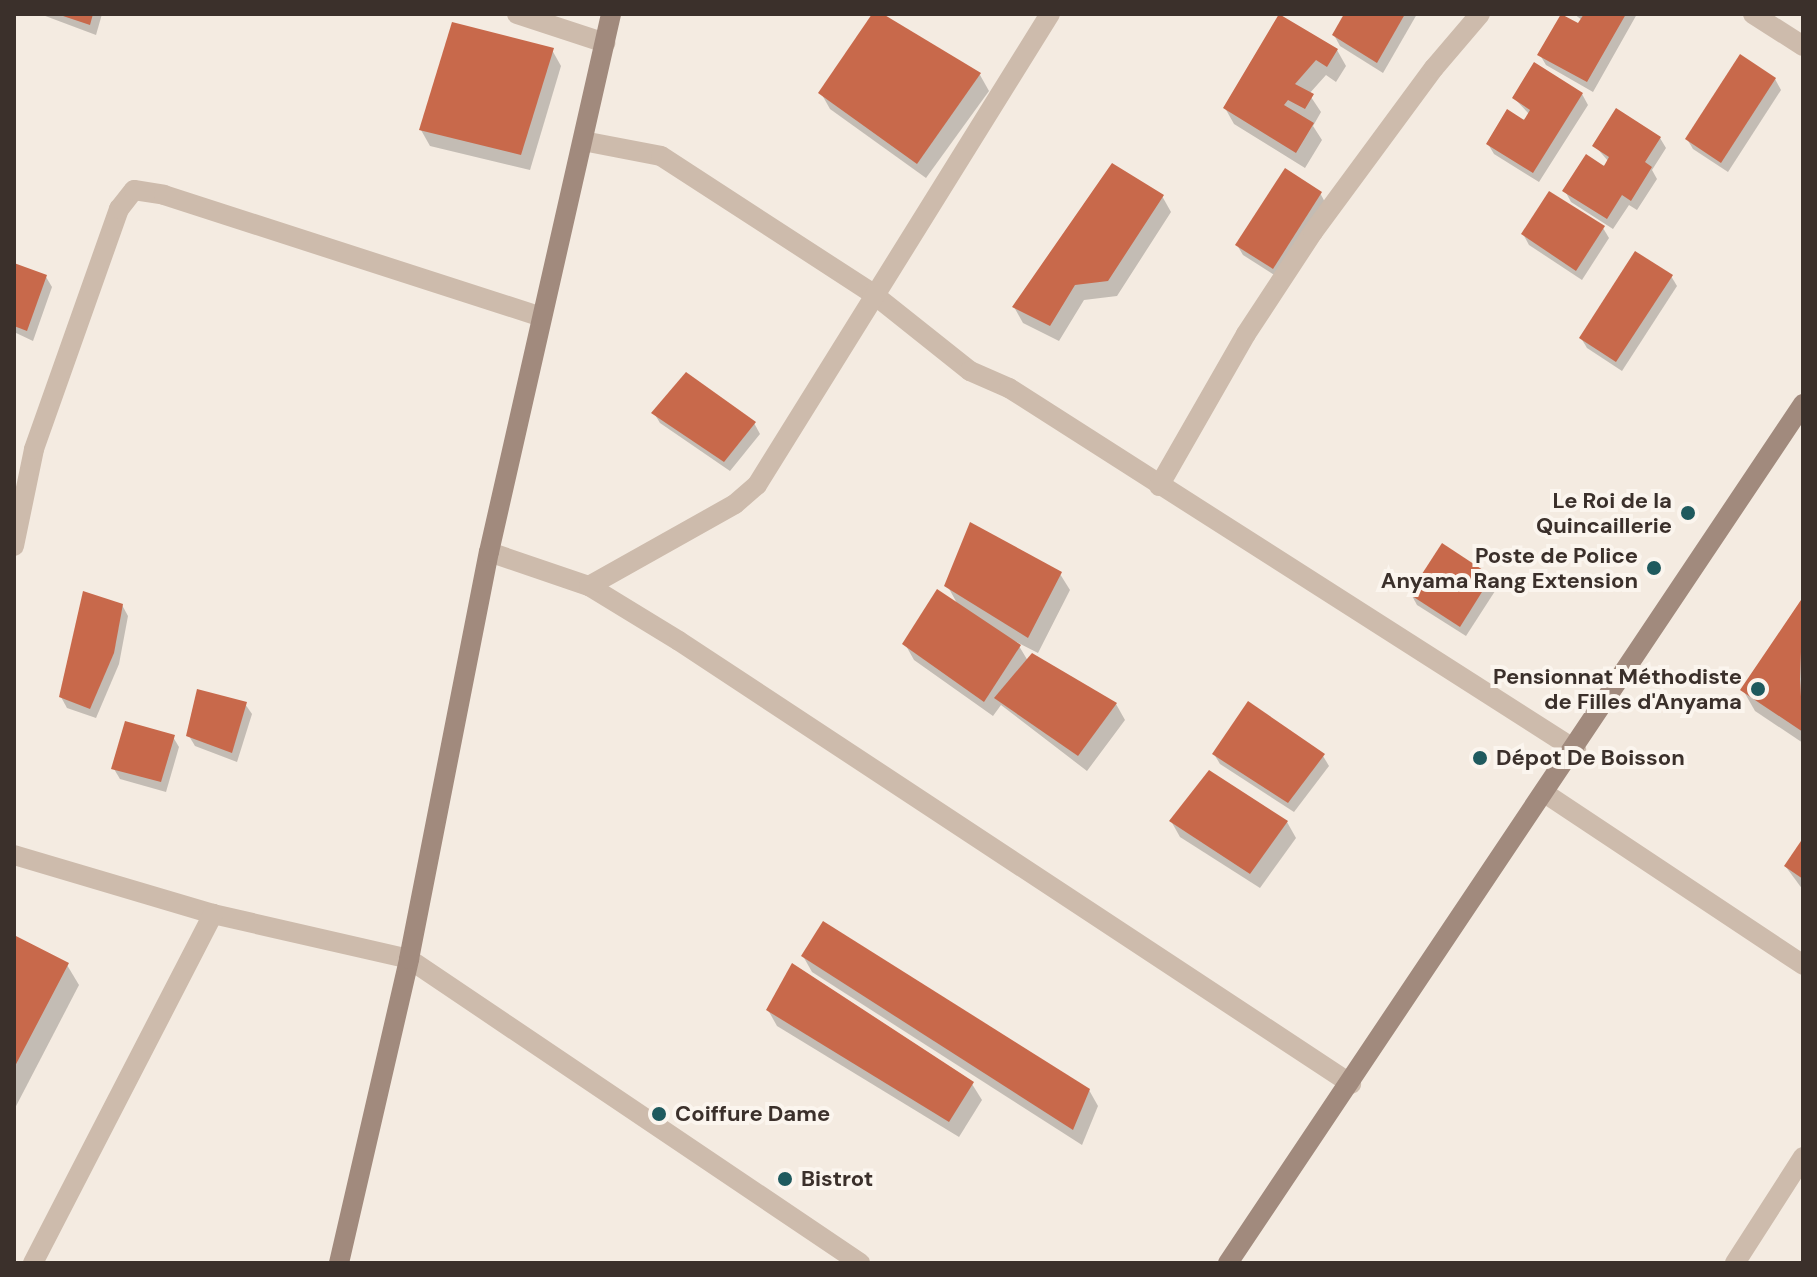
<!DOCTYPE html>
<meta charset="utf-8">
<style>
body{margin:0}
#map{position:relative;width:1817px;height:1277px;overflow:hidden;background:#f4ebe1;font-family:"DM Sans",sans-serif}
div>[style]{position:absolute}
.shadow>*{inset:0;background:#0003}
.building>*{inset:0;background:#c8694b}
.street>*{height:20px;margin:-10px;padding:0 10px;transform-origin:10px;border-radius:10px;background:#cdbbac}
.secondary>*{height:20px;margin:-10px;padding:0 10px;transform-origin:10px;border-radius:10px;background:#a18a7d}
.dots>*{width:22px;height:22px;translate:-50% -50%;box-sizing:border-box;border:4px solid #fbf5ee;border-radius:50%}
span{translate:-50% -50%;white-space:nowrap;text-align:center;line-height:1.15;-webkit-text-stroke:8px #fbf5ee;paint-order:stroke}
.poi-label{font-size:22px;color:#3b302b;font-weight:700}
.right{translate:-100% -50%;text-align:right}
.left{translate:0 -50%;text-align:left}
.frame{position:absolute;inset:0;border:16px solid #3b302b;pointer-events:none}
</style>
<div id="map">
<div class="shadow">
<div style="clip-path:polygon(40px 14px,102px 14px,96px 35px)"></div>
<div style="clip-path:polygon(874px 14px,980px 75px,989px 91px,926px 178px,830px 109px,821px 93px)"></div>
<div style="clip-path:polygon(1347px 14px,1417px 14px,1383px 73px,1340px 46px,1334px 35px)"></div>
<div style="clip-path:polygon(1574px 14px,1637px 14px,1593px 92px,1546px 65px,1540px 55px,1579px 26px,1582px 20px)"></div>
<div style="clip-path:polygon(1280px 16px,1337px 50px,1346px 66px,1336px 82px,1326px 75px,1309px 94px,1321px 112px,1313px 126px,1322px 140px,1305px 168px,1234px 124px,1225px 108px)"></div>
<div style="clip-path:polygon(552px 50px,561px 66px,530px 170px,430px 146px,421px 130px)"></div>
<div style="clip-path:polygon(1775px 79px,1781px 90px,1728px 172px,1693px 149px,1687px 139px)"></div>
<div style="clip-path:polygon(1582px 94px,1588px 105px,1539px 182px,1494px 154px,1488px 144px,1530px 115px,1514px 98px)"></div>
<div style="clip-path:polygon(1660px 138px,1666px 148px,1652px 170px,1657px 179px,1637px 210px,1629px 205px,1613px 229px,1571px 202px,1565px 191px,1609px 162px,1595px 146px)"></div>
<div style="clip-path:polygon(1320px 193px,1326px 204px,1279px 278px,1243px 255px,1237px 245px)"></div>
<div style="clip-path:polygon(1162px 196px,1171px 212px,1117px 296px,1084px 300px,1059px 341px,1023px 323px,1014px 307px)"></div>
<div style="clip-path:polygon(1603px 228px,1609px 238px,1582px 280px,1529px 245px,1523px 234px)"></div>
<div style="clip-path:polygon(14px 265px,46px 277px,52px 287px,33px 341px,14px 332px)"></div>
<div style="clip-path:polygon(1671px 276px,1677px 286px,1622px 371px,1587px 348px,1581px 338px)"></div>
<div style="clip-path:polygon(654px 413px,754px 423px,760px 434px,730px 471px,660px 423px)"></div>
<div style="clip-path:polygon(1442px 546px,1491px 578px,1497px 588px,1466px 636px,1417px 605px,1411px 594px)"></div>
<div style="clip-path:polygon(1060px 574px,1070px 590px,1038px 653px,1001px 634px,1019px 646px,1028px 661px,1116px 704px,1125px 720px,1087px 771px,1001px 705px,993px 716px,914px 660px,905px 644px,958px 605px,947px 585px)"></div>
<div style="clip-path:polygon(1803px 600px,1803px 743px,1755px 711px,1743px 690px)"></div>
<div style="clip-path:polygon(122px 605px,128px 616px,119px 664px,96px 718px,67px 708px,61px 697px)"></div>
<div style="clip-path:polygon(245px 704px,252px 714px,237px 762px,195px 746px,189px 736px)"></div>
<div style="clip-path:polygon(173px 737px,179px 747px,166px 792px,120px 779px,114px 769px)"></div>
<div style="clip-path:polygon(1214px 754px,1323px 756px,1329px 766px,1294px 812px,1220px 764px)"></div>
<div style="clip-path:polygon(1171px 821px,1287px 822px,1296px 838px,1260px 888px,1180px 837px)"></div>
<div style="clip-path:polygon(1803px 842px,1803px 890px,1786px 867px)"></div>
<div style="clip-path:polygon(14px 937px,67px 965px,79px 985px,14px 1110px)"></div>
<div style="clip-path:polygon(803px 956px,1089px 1090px,1098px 1106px,1082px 1145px,812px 972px)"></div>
<div style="clip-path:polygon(768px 1010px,972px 1084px,982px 1100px,959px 1137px,777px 1026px)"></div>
</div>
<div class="building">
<div style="clip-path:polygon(57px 14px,93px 14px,90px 25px)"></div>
<div style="clip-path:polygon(872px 14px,883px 14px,981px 73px,917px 164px,818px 93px)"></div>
<div style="clip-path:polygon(1279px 14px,1338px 49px,1327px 67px,1316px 60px,1295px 84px,1314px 94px,1305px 109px,1288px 100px,1284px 105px,1314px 123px,1296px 153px,1223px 108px)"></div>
<div style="clip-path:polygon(1344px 14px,1405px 14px,1377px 63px,1332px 35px)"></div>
<div style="clip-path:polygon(1561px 14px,1578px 23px,1584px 14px,1626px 14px,1587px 82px,1537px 55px)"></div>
<div style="clip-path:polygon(452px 22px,554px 48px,521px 155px,419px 130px)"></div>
<div style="clip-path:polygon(1740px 54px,1776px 78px,1721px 163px,1685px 139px)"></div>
<div style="clip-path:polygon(1534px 62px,1583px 93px,1533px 173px,1486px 144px,1507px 109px,1524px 120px,1530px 110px,1512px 98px)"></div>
<div style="clip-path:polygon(1616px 108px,1661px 137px,1645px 162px,1652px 167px,1631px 201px,1622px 195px,1607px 219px,1562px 191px,1586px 154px,1604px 166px,1609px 157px,1592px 146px)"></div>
<div style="clip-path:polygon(1112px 163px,1164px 195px,1108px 281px,1075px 285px,1050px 326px,1012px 307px)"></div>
<div style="clip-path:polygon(1285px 168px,1322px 192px,1273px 269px,1235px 245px)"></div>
<div style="clip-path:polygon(1549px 191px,1605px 226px,1576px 271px,1521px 234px)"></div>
<div style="clip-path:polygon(1635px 251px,1673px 275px,1616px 362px,1579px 338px)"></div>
<div style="clip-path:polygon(14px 263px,47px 275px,27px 331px,14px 326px)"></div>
<div style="clip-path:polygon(686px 372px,756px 422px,724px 462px,651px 413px)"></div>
<div style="clip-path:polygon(970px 522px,1062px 572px,1028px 638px,944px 586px)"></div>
<div style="clip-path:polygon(1442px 543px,1492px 576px,1460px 627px,1409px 594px)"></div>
<div style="clip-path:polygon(937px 589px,1021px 645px,984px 702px,902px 644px)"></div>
<div style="clip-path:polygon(83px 591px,123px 604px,114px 653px,90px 709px,59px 697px)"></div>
<div style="clip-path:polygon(1803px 597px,1800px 679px,1803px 732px,1740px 690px)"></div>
<div style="clip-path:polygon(1032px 653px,1117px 703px,1078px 756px,994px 698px)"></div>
<div style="clip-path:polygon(197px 689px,247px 702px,232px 753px,186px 736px)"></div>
<div style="clip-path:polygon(1248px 701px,1325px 754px,1288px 803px,1212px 754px)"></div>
<div style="clip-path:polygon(125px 721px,175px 735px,161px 782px,111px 769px)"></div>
<div style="clip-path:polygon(1209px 770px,1288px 821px,1250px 874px,1169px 821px)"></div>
<div style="clip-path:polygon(1803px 838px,1803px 879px,1784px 866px)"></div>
<div style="clip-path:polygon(823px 921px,1090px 1089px,1073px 1130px,801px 956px)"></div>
<div style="clip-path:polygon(14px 935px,69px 963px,14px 1068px,15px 963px)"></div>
<div style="clip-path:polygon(792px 963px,974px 1082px,949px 1122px,766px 1010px)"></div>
</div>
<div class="street">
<div style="left:517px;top:14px;width:93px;rotate:18.2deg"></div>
<div style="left:1753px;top:14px;width:59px;rotate:32.6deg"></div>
<div style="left:583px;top:141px;width:79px;rotate:10.9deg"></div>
<div style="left:661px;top:156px;width:252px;rotate:33deg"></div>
<div style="left:872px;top:293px;width:125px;rotate:38.5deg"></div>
<div style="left:970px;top:371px;width:43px;rotate:23.6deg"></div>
<div style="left:1009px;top:388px;width:673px;rotate:32.56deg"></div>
<div style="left:1159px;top:486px;width:175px;rotate:-60.2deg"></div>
<div style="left:1246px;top:334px;width:122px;rotate:-56.7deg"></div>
<div style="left:1313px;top:232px;width:204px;rotate:-53.6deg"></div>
<div style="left:1434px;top:68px;width:71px;rotate:-49.6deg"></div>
<div style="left:14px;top:546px;width:99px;rotate:-78.3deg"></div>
<div style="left:34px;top:449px;width:255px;rotate:-70.5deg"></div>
<div style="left:119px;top:209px;width:24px;rotate:-52deg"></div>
<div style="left:134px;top:190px;width:30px;rotate:9deg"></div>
<div style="left:164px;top:195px;width:397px;rotate:17.9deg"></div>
<div style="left:489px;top:552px;width:106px;rotate:18.8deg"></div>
<div style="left:589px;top:586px;width:105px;rotate:31.4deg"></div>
<div style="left:679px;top:641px;width:805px;rotate:33.39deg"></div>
<div style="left:589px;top:586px;width:167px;rotate:-29.3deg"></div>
<div style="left:735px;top:504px;width:29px;rotate:-41deg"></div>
<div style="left:757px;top:485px;width:555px;rotate:-58.12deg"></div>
<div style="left:1546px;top:794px;width:309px;rotate:33.6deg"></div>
<div style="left:14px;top:855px;width:208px;rotate:16.5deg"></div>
<div style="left:213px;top:914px;width:201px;rotate:12.9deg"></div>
<div style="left:409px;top:959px;width:544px;rotate:33.98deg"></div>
<div style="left:33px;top:1263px;width:393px;rotate:-62.7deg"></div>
<div style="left:1735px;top:1263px;width:126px;rotate:-57.3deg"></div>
</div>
<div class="secondary">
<div style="left:339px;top:1263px;width:312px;rotate:-77deg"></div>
<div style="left:409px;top:959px;width:415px;rotate:-78.9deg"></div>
<div style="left:489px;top:552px;width:552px;rotate:-77.22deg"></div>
<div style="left:1228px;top:1263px;width:1034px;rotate:-56.2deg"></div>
</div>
<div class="dots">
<div style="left:1688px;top:513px;background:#1f5a5e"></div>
<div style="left:1654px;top:568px;background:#1f5a5e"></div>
<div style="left:1758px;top:689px;background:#1f5a5e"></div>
<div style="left:1480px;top:758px;background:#1f5a5e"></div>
<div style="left:659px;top:1114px;background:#1f5a5e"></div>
<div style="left:785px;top:1179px;background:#1f5a5e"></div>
</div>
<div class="poi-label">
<span class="right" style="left:1672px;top:513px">Le Roi de la<br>Quincaillerie</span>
<span class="right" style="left:1638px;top:568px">Poste de Police<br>Anyama Rang Extension</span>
<span class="right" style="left:1742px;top:689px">Pensionnat Méthodiste<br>de Filles d'Anyama</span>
<span class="left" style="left:1496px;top:758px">Dépot De Boisson</span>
<span class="left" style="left:675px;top:1114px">Coiffure Dame</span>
<span class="left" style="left:801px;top:1179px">Bistrot</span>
</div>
<div class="frame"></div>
</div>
